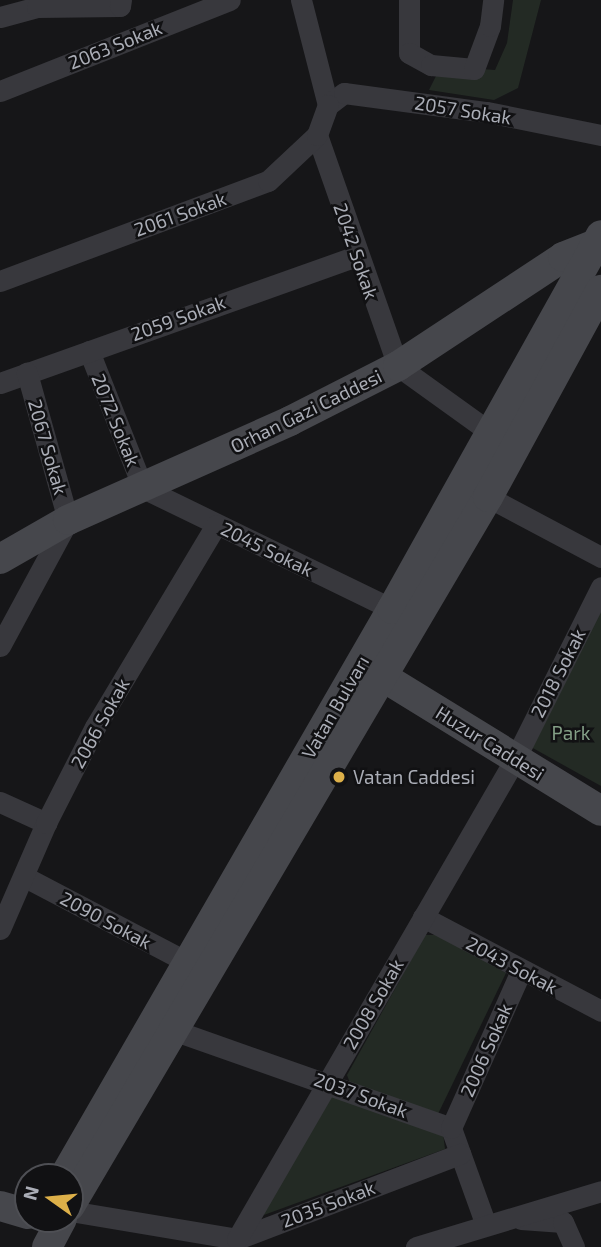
<!DOCTYPE html>
<meta charset="utf-8">
<style>
body{margin:0}
#map{position:relative;width:601px;height:1247px;overflow:hidden;background:#161618;font-family:"Exo 2",sans-serif}
div>[style]{position:absolute}
.green>*{inset:0;background:#232a24}
.street>*{height:21px;margin:-10.5px;padding:0 10.5px;transform-origin:10.5px;border-radius:10.5px;background:#38383d}
.secondary>*{height:30px;margin:-15px;padding:0 15px;transform-origin:15px;border-radius:15px;background:#46474c}
.dots>*{width:19px;height:19px;translate:-50% -50%;box-sizing:border-box;border:4px solid #111113;border-radius:50%}
span{translate:-50% -50%;white-space:nowrap;text-align:center;line-height:1.15;-webkit-text-stroke:5px #111113;paint-order:stroke}
.street-label{font-size:19px;color:#aaadb6}
.park-label{font-size:19px;color:#839f86}
.poi-label{font-size:19px;color:#aaadb6}
.left{translate:0 -50%;text-align:left}
.north{position:absolute;left:14px;top:1163px;width:70px;height:70px;box-sizing:border-box;background:#111113;border:2px solid #4e4f54;border-radius:50%;rotate:285deg;font-size:19px;font-weight:700;line-height:28px;text-align:center;color:#aaadb6}
.north::after{content:'';display:block;margin:auto;width:24px;height:32px;background:#ddb049;clip-path:polygon(50% 0,100% 100%,50% 72%,0 100%)}
</style>
<div id="map">
<div class="green">
<div style="clip-path:polygon(513px 0,541px 0,518px 88px,494px 100px,429px 90px,441px 66px,495px 70px,507px 43px)"></div>
<div style="clip-path:polygon(601px 600px,601px 786px,531px 747px)"></div>
<div style="clip-path:polygon(425px 935px,441px 935px,506px 973px,438px 1114px,350px 1083px,347px 1075px)"></div>
<div style="clip-path:polygon(336px 1094px,443px 1133px,445px 1149px,261px 1216px,327px 1097px)"></div>
</div>
<div class="street">
<div style="left:301px;top:0;width:108px;rotate:75.6deg"></div>
<div style="left:409px;top:0;width:53px;rotate:90deg"></div>
<div style="left:409px;top:53px;width:25px;rotate:29deg"></div>
<div style="left:431px;top:65px;width:43px;rotate:5.3deg"></div>
<div style="left:474px;top:69px;width:46px;rotate:-69.6deg"></div>
<div style="left:490px;top:26px;width:26px;rotate:-83deg"></div>
<div style="left:0;top:17px;width:38px;rotate:-15deg"></div>
<div style="left:37px;top:7px;width:83px;rotate:-0.7deg"></div>
<div style="left:120px;top:6px;width:6px;rotate:-81deg"></div>
<div style="left:0;top:91px;width:247px;rotate:-21.6deg"></div>
<div style="left:328px;top:105px;width:20px;rotate:-37deg"></div>
<div style="left:344px;top:93px;width:144px;rotate:7.6deg"></div>
<div style="left:487px;top:112px;width:116px;rotate:11.4deg"></div>
<div style="left:317px;top:135px;width:245px;rotate:70.7deg"></div>
<div style="left:398px;top:366px;width:113px;rotate:35.7deg"></div>
<div style="left:0;top:281px;width:286px;rotate:-20.5deg"></div>
<div style="left:268px;top:181px;width:67px;rotate:-43.2deg"></div>
<div style="left:317px;top:135px;width:32px;rotate:-70deg"></div>
<div style="left:89px;top:351px;width:147px;rotate:68.5deg"></div>
<div style="left:143px;top:488px;width:277px;rotate:25.9deg"></div>
<div style="left:0;top:383px;width:378px;rotate:-19.6deg"></div>
<div style="left:488px;top:497px;width:128px;rotate:28deg"></div>
<div style="left:0;top:646px;width:143px;rotate:-61.6deg"></div>
<div style="left:68px;top:520px;width:153px;rotate:-105.6deg"></div>
<div style="left:0;top:802px;width:51px;rotate:24.5deg"></div>
<div style="left:25px;top:877px;width:183px;rotate:27.7deg"></div>
<div style="left:423px;top:917px;width:201px;rotate:27.8deg"></div>
<div style="left:0;top:929px;width:116px;rotate:-66.5deg"></div>
<div style="left:46px;top:823px;width:108px;rotate:-63deg"></div>
<div style="left:95px;top:727px;width:235px;rotate:-59.1deg"></div>
<div style="left:173px;top:1030px;width:295px;rotate:19.4deg"></div>
<div style="left:451px;top:1128px;width:103px;rotate:70.2deg"></div>
<div style="left:451px;top:1128px;width:172px;rotate:-66deg"></div>
<div style="left:70px;top:1211px;width:169px;rotate:9.5deg"></div>
<div style="left:237px;top:1239px;width:239px;rotate:-20.9deg"></div>
<div style="left:521px;top:1219px;width:42px;rotate:4.1deg"></div>
<div style="left:563px;top:1222px;width:27px;rotate:66deg"></div>
<div style="left:237px;top:1239px;width:555px;rotate:-59.92deg"></div>
<div style="left:515px;top:759px;width:192px;rotate:-63.4deg"></div>
<div style="left:416px;top:1247px;width:193px;rotate:-16.8deg"></div>
</div>
<div class="secondary">
<div style="left:0;top:559px;width:78px;rotate:-29.8deg"></div>
<div style="left:68px;top:520px;width:243px;rotate:-24deg"></div>
<div style="left:290px;top:421px;width:121px;rotate:-27deg"></div>
<div style="left:398px;top:366px;width:198px;rotate:-33.4deg"></div>
<div style="left:563px;top:257px;width:41px;rotate:-21.5deg"></div>
<div style="left:380px;top:675px;width:259px;rotate:31.6deg"></div>
<div style="left:64px;top:1177px;width:656px;rotate:-60deg"></div>
<div style="left:392px;top:609px;width:428px;rotate:-60.8deg"></div>
<div style="left:0;top:1206px;width:29px;rotate:16deg"></div>
<div style="left:70px;top:1206px;width:823px;rotate:-59.48deg"></div>
<div style="left:488px;top:497px;width:236px;rotate:-61.4deg"></div>
<div style="left:47px;top:1247px;width:32px;rotate:-62deg"></div>
</div>
<div class="dots">
<div style="left:339px;top:777px;background:#ddb049"></div>
</div>
<div class="street-label">
<span style="left:115px;top:45px;rotate:-22deg">2063 Sokak</span>
<span style="left:463px;top:110px;rotate:9deg">2057 Sokak</span>
<span style="left:180px;top:214px;rotate:-20deg">2061 Sokak</span>
<span style="left:356px;top:251px;rotate:71deg">2042 Sokak</span>
<span style="left:178px;top:318px;rotate:-20deg">2059 Sokak</span>
<span style="left:306px;top:411px;rotate:-26deg">Orhan Gazi Caddesi</span>
<span style="left:116px;top:420px;rotate:68deg">2072 Sokak</span>
<span style="left:48px;top:447px;rotate:74deg">2067 Sokak</span>
<span style="left:267px;top:549px;rotate:26deg">2045 Sokak</span>
<span style="left:558px;top:673px;rotate:-63deg">2018 Sokak</span>
<span style="left:335px;top:707px;rotate:-60deg">Vatan Bulvarı</span>
<span style="left:100px;top:723px;rotate:-61deg">2066 Sokak</span>
<span style="left:490px;top:743px;rotate:32deg">Huzur Caddesi</span>
<span style="left:106px;top:920px;rotate:28deg">2090 Sokak</span>
<span style="left:512px;top:965px;rotate:28deg">2043 Sokak</span>
<span style="left:373px;top:1004px;rotate:-60deg">2008 Sokak</span>
<span style="left:486px;top:1050px;rotate:-66deg">2006 Sokak</span>
<span style="left:361px;top:1095px;rotate:20deg">2037 Sokak</span>
<span style="left:328px;top:1204px;rotate:-21deg">2035 Sokak</span>
</div>
<div class="park-label">
<span style="left:571px;top:733px">Park</span>
</div>
<div class="poi-label">
<span class="left" style="left:353px;top:777px">Vatan Caddesi</span>
</div>
<div class="north">N</div>
</div>
